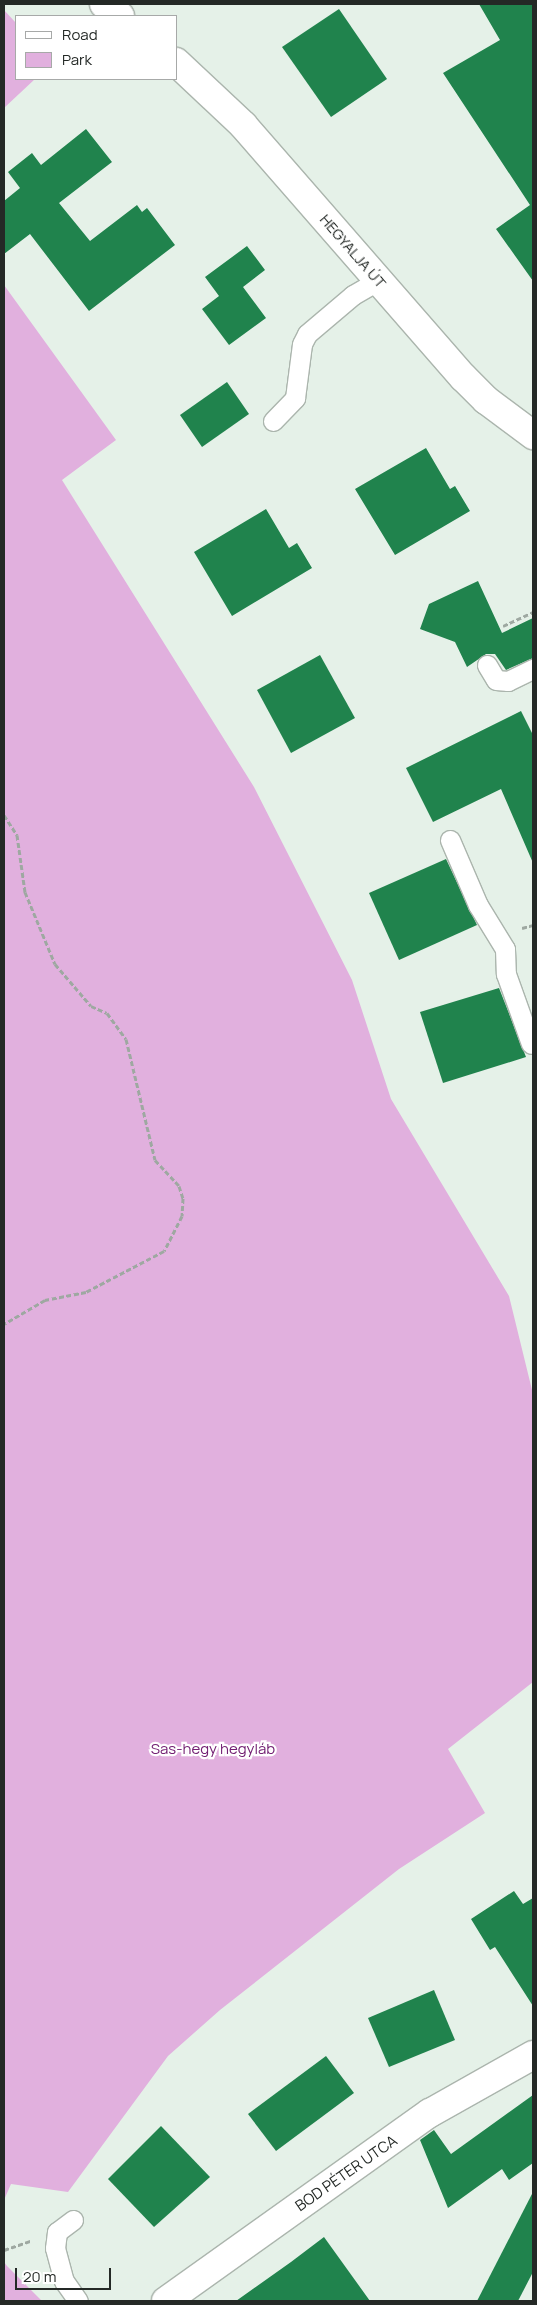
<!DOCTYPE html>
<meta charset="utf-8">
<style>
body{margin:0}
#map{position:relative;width:537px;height:2305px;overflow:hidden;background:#e5f1e8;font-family:Manrope,sans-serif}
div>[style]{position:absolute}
.green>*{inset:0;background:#e1b0de}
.building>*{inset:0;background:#20834d}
.path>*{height:3px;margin-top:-1.5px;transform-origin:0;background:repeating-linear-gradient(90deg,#9ea8a1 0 5px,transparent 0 7.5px)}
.roads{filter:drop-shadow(1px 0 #abb5ad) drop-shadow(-1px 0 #abb5ad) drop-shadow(0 1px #abb5ad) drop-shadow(0 -1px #abb5ad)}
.lane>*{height:19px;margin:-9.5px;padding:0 9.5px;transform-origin:9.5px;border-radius:9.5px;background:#fff}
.street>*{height:28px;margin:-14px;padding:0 14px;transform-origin:14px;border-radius:14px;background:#fff}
.secondary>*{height:28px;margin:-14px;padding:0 14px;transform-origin:14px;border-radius:14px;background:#fff}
span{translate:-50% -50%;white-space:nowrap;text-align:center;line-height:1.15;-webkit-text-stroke:4.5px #fff;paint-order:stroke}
.street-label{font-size:15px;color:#242926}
.park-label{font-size:15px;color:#732073}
.frame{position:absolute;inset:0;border:5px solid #242926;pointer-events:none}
.legend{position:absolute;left:15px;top:15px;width:162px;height:65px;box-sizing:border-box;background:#fff;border:1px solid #a7a9a8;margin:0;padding:6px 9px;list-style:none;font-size:15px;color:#242926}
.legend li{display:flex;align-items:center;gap:10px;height:25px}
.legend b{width:25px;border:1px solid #a7a9a8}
.scale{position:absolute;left:15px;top:2268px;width:96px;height:22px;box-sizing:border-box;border:2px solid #242926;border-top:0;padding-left:6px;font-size:15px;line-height:18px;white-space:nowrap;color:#242926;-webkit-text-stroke:4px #fff;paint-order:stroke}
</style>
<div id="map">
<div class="green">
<div style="clip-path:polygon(4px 10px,16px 23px,16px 79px,35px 79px,4px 108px)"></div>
<div style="clip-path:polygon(4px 285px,116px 440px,62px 480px,254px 787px,352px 980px,391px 1099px,509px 1296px,533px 1394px,533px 1682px,448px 1749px,485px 1813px,399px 1869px,220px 2010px,168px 2056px,68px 2192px,11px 2184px,4px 2200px)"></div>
<div style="clip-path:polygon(4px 2262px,7px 2266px,42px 2301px,4px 2301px)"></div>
</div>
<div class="building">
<div style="clip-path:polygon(479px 4px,533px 4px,533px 281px,496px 229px,530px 205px,443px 73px,500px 40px)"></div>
<div style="clip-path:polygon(339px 9px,387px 79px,331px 117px,282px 47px)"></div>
<div style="clip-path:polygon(86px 129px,112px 162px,59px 203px,90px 241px,137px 205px,142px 212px,147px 208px,175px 245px,89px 311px,30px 234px,4px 254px,4px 201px,20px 188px,8px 172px,32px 153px,41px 165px)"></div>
<div style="clip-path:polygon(247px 246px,265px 270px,243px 287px,266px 318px,229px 345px,202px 309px,219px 296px,205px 277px)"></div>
<div style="clip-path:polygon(227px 382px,249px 414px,202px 447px,180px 415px)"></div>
<div style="clip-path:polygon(426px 448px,450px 489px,455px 486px,470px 511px,395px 555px,355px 489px)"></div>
<div style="clip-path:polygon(266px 509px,289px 548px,297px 543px,312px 568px,232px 616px,194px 552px)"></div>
<div style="clip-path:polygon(478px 581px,502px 633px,533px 618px,533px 658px,506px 670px,495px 654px,486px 654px,467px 667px,455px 642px,420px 629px,429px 604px)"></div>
<div style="clip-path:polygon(320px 655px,355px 718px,291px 753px,257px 690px)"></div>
<div style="clip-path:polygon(521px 711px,533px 735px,533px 863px,501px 789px,433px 822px,406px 768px)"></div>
<div style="clip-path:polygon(446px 859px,477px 925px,399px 960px,369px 893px)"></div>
<div style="clip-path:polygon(499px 988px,526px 1057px,443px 1083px,420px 1012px)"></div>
<div style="clip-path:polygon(514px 1891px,523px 1904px,533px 1898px,533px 2006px,495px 1947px,490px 1950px,471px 1919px)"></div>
<div style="clip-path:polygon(434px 1990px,455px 2040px,389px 2067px,368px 2018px)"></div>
<div style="clip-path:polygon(326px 2056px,354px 2093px,276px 2151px,248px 2114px)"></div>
<div style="clip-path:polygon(533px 2095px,533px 2163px,509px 2180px,502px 2169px,448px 2208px,420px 2140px,434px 2130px,451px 2154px)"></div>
<div style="clip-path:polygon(161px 2126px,210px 2177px,154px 2227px,108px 2179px)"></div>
<div style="clip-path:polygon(533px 2192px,533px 2272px,518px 2301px,477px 2301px)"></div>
<div style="clip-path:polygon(324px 2237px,370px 2301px,236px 2301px,291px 2262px)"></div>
</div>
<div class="path">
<div style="left:503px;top:626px;width:33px;rotate:-25deg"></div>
<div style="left:4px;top:815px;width:24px;rotate:57deg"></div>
<div style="left:17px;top:835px;width:58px;rotate:82deg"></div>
<div style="left:25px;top:892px;width:78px;rotate:67.4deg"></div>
<div style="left:55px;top:964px;width:55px;rotate:49.4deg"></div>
<div style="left:91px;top:1006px;width:17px;rotate:24deg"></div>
<div style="left:107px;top:1013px;width:32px;rotate:54deg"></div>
<div style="left:126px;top:1039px;width:124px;rotate:76.5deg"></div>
<div style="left:155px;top:1160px;width:35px;rotate:47deg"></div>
<div style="left:179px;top:1186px;width:13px;rotate:72deg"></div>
<div style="left:183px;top:1198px;width:18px;rotate:93deg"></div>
<div style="left:182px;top:1216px;width:39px;rotate:117deg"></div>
<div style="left:164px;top:1251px;width:88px;rotate:152.3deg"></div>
<div style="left:86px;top:1292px;width:42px;rotate:169deg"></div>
<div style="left:45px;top:1300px;width:48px;rotate:149.7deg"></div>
<div style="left:522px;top:928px;width:11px;rotate:-15deg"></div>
<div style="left:4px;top:2250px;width:28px;rotate:-19deg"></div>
</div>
<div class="roads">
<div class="lane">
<div style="left:273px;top:421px;width:32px;rotate:-46deg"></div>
<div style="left:295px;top:398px;width:54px;rotate:-82.6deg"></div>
<div style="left:302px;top:344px;width:11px;rotate:-63deg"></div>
<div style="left:307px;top:334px;width:60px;rotate:-40.3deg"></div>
<div style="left:353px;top:295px;width:30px;rotate:-30deg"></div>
<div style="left:487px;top:665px;width:17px;rotate:59deg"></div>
<div style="left:496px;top:680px;width:12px;rotate:5deg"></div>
<div style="left:508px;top:681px;width:28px;rotate:-26deg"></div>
<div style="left:450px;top:840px;width:71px;rotate:66.7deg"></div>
<div style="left:478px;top:905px;width:52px;rotate:58.5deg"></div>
<div style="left:505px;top:949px;width:25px;rotate:88deg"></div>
<div style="left:506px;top:974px;width:74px;rotate:70.3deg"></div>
<div style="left:73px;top:2220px;width:20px;rotate:143deg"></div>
<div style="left:57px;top:2232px;width:16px;rotate:97deg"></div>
<div style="left:55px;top:2248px;width:34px;rotate:75deg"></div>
<div style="left:64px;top:2281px;width:24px;rotate:55deg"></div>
</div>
<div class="street">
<div style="left:166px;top:2301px;width:324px;rotate:-35.5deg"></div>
<div style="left:430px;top:2113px;width:118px;rotate:-29.4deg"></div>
</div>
<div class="secondary">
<div style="left:104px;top:4px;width:20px;rotate:37deg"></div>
<div style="left:176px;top:62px;width:92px;rotate:43.2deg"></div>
<div style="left:243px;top:125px;width:335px;rotate:48.9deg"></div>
<div style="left:463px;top:377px;width:33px;rotate:45deg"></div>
<div style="left:486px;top:400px;width:59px;rotate:36.7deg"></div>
</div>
</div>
<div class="street-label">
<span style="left:353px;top:251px;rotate:49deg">HEGYALJA ÚT</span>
<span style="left:346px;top:2173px;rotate:-35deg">BOD PÉTER UTCA</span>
</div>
<div class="park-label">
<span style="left:213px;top:1749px">Sas-hegy hegyláb</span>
</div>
<div class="frame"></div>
<ul class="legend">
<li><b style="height:6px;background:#fff"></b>Road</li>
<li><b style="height:14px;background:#e1b0de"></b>Park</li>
</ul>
<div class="scale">20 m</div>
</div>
